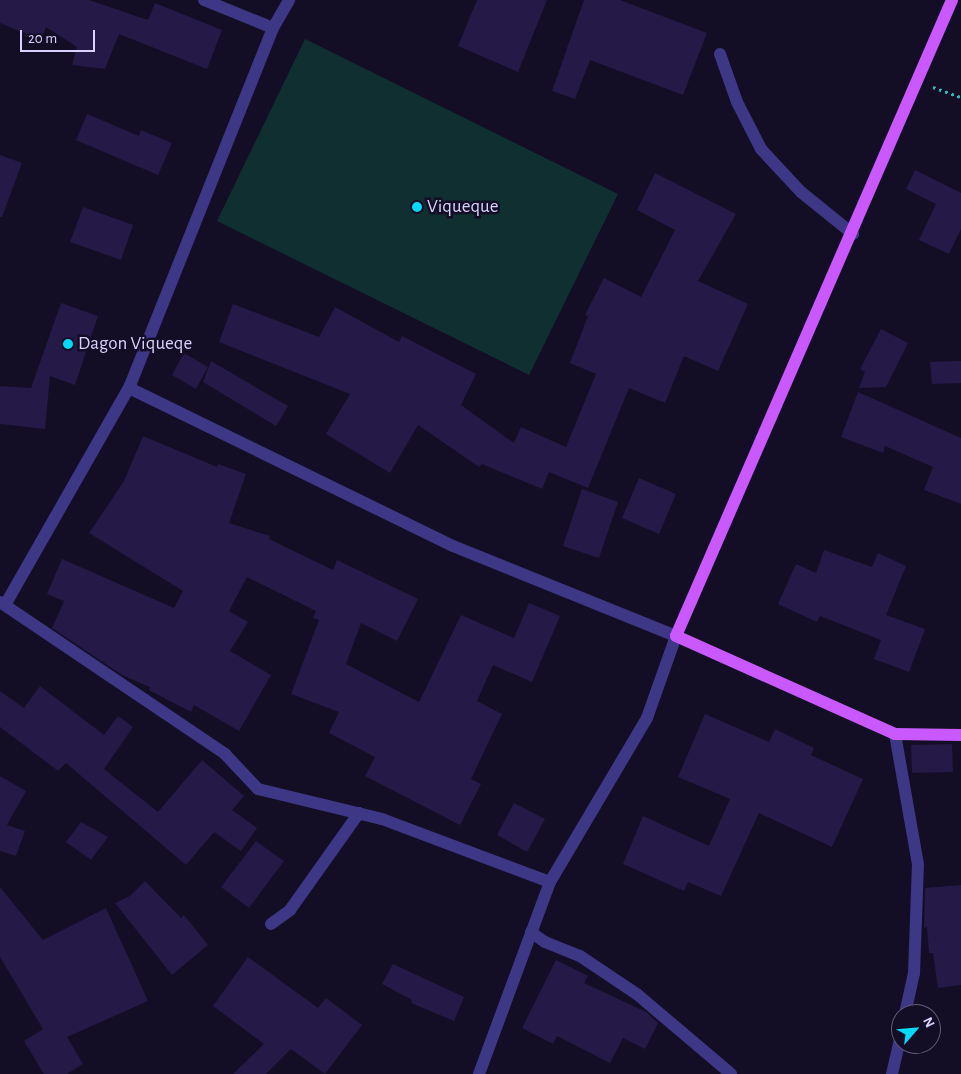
<!DOCTYPE html>
<style>
body{margin:0}
#map{position:relative;width:961px;height:1074px;overflow:hidden;background:#130e25;font-family:"Alegreya Sans",sans-serif}
div>[style]{position:absolute}
.green>*{inset:0;background:#102f30}
.building>*{inset:0;background:#241947}
.path>*{height:3px;margin-top:-1.5px;transform-origin:0;background:repeating-linear-gradient(90deg,#2abbb9 0 2.5px,transparent 0 6.5px)}
.service>*{height:12px;margin:-6px;padding:0 6px;transform-origin:6px;border-radius:6px;background:#3d3786}
.minor>*{height:12px;margin:-6px;padding:0 6px;transform-origin:6px;border-radius:6px;background:#3d3786}
.primary>*{height:12px;margin:-6px;padding:0 6px;transform-origin:6px;border-radius:6px;background:#c959ff}
.dots>*{width:14px;height:14px;translate:-50% -50%;box-sizing:border-box;border:2px solid #130e25;border-radius:50%}
span{translate:-50% -50%;white-space:nowrap;text-align:center;line-height:1.15;-webkit-text-stroke:5px #130e25;paint-order:stroke}
.poi-label{font-size:19px;color:#d9d2ff}
.left{translate:0 -50%;text-align:left}
.north{position:absolute;left:891px;top:1004px;width:50px;height:50px;box-sizing:border-box;background:#130e25;border:1px solid #625c7c;border-radius:50%;rotate:63deg;font-size:14px;font-weight:700;line-height:20px;text-align:center;color:#d9d2ff}
.north::after{content:'';display:block;margin:auto;width:18px;height:22px;background:#00d8fd;clip-path:polygon(50% 0,100% 100%,50% 72%,0 100%)}
.scale{position:absolute;left:20px;top:30px;width:75px;height:22px;box-sizing:border-box;border:2px solid #d9d2ff;border-top:0;padding-left:6px;font-size:15px;line-height:18px;white-space:nowrap;color:#d9d2ff;-webkit-text-stroke:4px #130e25;paint-order:stroke}
</style>
<div id="map">
<div class="green">
<div style="clip-path:polygon(305px 39px,618px 194px,529px 375px,217px 221px)"></div>
</div>
<div class="building">
<div style="clip-path:polygon(0 0,89px 0,148px 20px,155px 3px,222px 30px,207px 69px,119px 34px,105px 69px,72px 65px,77px 47px,46px 27px,41px 40px,0 23px)"></div>
<div style="clip-path:polygon(477px 0,547px 0,518px 72px,458px 46px)"></div>
<div style="clip-path:polygon(584px 0,620px 0,707px 33px,683px 95px,590px 60px,575px 99px,552px 91px)"></div>
<div style="clip-path:polygon(87px 114px,139px 136px,141px 130px,172px 143px,158px 175px,76px 140px)"></div>
<div style="clip-path:polygon(0 155px,22px 163px,2px 217px,0 217px)"></div>
<div style="clip-path:polygon(915px 170px,961px 193px,961px 229px,949px 254px,919px 240px,936px 204px,906px 189px)"></div>
<div style="clip-path:polygon(655px 173px,736px 214px,698px 281px,748px 304px,718px 371px,684px 356px,665px 403px,629px 388px,588px 488px,549px 472px,542px 489px,482px 464px,479px 467px,418px 425px,390px 473px,326px 434px,350px 394px,219px 342px,233px 304px,319px 337px,335px 307px,399px 342px,402px 336px,476px 374px,461px 405px,514px 443px,521px 427px,566px 447px,596px 374px,570px 363px,588px 316px,585px 315px,604px 278px,641px 297px,675px 230px,637px 210px)"></div>
<div style="clip-path:polygon(83px 207px,133px 225px,121px 260px,70px 242px)"></div>
<div style="clip-path:polygon(61px 303px,98px 316px,75px 385px,50px 376px,45px 429px,0 424px,0 386px,31px 388px)"></div>
<div style="clip-path:polygon(881px 329px,908px 343px,886px 387px,859px 388px,865px 372px,860px 369px)"></div>
<div style="clip-path:polygon(184px 353px,208px 367px,196px 389px,172px 375px)"></div>
<div style="clip-path:polygon(211px 361px,288px 406px,276px 426px,203px 382px)"></div>
<div style="clip-path:polygon(961px 361px,961px 383px,932px 384px,930px 362px)"></div>
<div style="clip-path:polygon(858px 392px,961px 438px,961px 504px,924px 490px,933px 467px,885px 446px,883px 453px,841px 437px)"></div>
<div style="clip-path:polygon(143px 436px,217px 467px,218px 464px,246px 474px,229px 523px,270px 536px,269px 539px,333px 570px,337px 560px,418px 599px,397px 641px,361px 623px,346px 664px,419px 702px,461px 615px,514px 638px,529px 603px,560px 616px,532px 682px,493px 665px,477px 701px,502px 714px,471px 779px,481px 784px,460px 825px,365px 776px,375px 757px,329px 733px,339px 712px,291px 694px,319px 620px,313px 618px,316px 611px,247px 577px,229px 611px,248px 622px,230px 651px,271px 675px,239px 731px,194px 705px,191px 712px,149px 690px,150px 687px,122px 675px,52px 628px,64px 601px,47px 594px,62px 559px,174px 608px,183px 591px,89px 533px,124px 481px)"></div>
<div style="clip-path:polygon(639px 478px,676px 494px,659px 534px,622px 518px)"></div>
<div style="clip-path:polygon(582px 489px,618px 502px,599px 558px,563px 546px)"></div>
<div style="clip-path:polygon(824px 550px,872px 567px,878px 553px,906px 566px,886px 615px,925px 629px,909px 672px,874px 659px,881px 640px,820px 616px,817px 622px,778px 604px,796px 564px,816px 573px)"></div>
<div style="clip-path:polygon(40px 686px,104px 735px,118px 716px,133px 727px,104px 769px,158px 812px,202px 760px,244px 796px,232px 810px,257px 828px,241px 851px,214px 832px,186px 865px,66px 763px,58px 771px,0 727px,0 691px,24px 708px)"></div>
<div style="clip-path:polygon(705px 714px,769px 742px,775px 729px,814px 748px,811px 755px,863px 779px,832px 847px,759px 813px,721px 896px,688px 882px,684px 891px,623px 864px,643px 816px,709px 846px,730px 799px,678px 777px)"></div>
<div style="clip-path:polygon(952px 744px,953px 772px,912px 773px,911px 745px)"></div>
<div style="clip-path:polygon(0 776px,26px 791px,7px 825px,25px 831px,16px 856px,0 851px)"></div>
<div style="clip-path:polygon(514px 803px,545px 819px,527px 852px,497px 835px)"></div>
<div style="clip-path:polygon(81px 822px,108px 837px,91px 860px,66px 842px)"></div>
<div style="clip-path:polygon(256px 841px,284px 861px,249px 908px,221px 887px)"></div>
<div style="clip-path:polygon(145px 881px,181px 918px,184px 915px,208px 945px,172px 975px,115px 903px,130px 896px)"></div>
<div style="clip-path:polygon(961px 885px,961px 985px,938px 988px,933px 953px,929px 953px,927px 927px,924px 928px,925px 888px)"></div>
<div style="clip-path:polygon(0 887px,43px 940px,106px 908px,148px 1001px,67px 1037px,83px 1064px,67px 1074px,44px 1074px,24px 1041px,43px 1029px,0 957px)"></div>
<div style="clip-path:polygon(248px 957px,318px 1008px,326px 998px,362px 1025px,325px 1074px,291px 1049px,266px 1074px,233px 1074px,264px 1044px,213px 1006px)"></div>
<div style="clip-path:polygon(556px 960px,588px 976px,584px 983px,646px 1012px,658px 1023px,645px 1049px,623px 1038px,610px 1063px,557px 1036px,553px 1044px,522px 1028px)"></div>
<div style="clip-path:polygon(393px 964px,464px 997px,454px 1021px,411px 1003px,412px 1000px,382px 984px)"></div>
</div>
<div class="path">
<div style="left:933px;top:87px;width:30px;rotate:20deg"></div>
</div>
<div class="service">
<div style="left:720px;top:54px;width:51px;rotate:70.5deg"></div>
<div style="left:737px;top:102px;width:53px;rotate:62.9deg"></div>
<div style="left:761px;top:149px;width:59px;rotate:47.1deg"></div>
<div style="left:801px;top:192px;width:67px;rotate:38.9deg"></div>
</div>
<div class="minor">
<div style="left:204px;top:0;width:74px;rotate:22.1deg"></div>
<div style="left:129px;top:388px;width:360px;rotate:26deg"></div>
<div style="left:453px;top:546px;width:240px;rotate:22deg"></div>
<div style="left:676px;top:636px;width:87px;rotate:109.5deg"></div>
<div style="left:647px;top:718px;width:191px;rotate:120.6deg"></div>
<div style="left:550px;top:882px;width:205px;rotate:110.3deg"></div>
<div style="left:0;top:602px;width:272px;rotate:34deg"></div>
<div style="left:225px;top:754px;width:48px;rotate:46.7deg"></div>
<div style="left:258px;top:789px;width:128px;rotate:13.6deg"></div>
<div style="left:382px;top:819px;width:179px;rotate:20.6deg"></div>
<div style="left:5px;top:605px;width:250px;rotate:-60.3deg"></div>
<div style="left:129px;top:388px;width:388px;rotate:-68.2deg"></div>
<div style="left:273px;top:28px;width:32px;rotate:-60deg"></div>
<div style="left:895px;top:734px;width:132px;rotate:80deg"></div>
<div style="left:918px;top:864px;width:109px;rotate:92.1deg"></div>
<div style="left:914px;top:973px;width:42px;rotate:102.4deg"></div>
<div style="left:271px;top:924px;width:24px;rotate:-36deg"></div>
<div style="left:290px;top:910px;width:119px;rotate:-54.6deg"></div>
<div style="left:531px;top:932px;width:17px;rotate:36deg"></div>
<div style="left:545px;top:942px;width:38px;rotate:22deg"></div>
<div style="left:580px;top:956px;width:70px;rotate:33.9deg"></div>
<div style="left:638px;top:995px;width:122px;rotate:40.3deg"></div>
<div style="left:892px;top:1074px;width:40px;rotate:-77deg"></div>
</div>
<div class="primary">
<div style="left:952px;top:0;width:693px;rotate:113.46deg"></div>
<div style="left:676px;top:636px;width:240px;rotate:24.1deg"></div>
<div style="left:895px;top:734px;width:66px;rotate:0.9deg"></div>
</div>
<div class="dots">
<div style="left:417px;top:207px;background:#00d8fd"></div>
<div style="left:68px;top:344px;background:#00d8fd"></div>
</div>
<div class="poi-label">
<span class="left" style="left:427px;top:207px">Viqueque</span>
<span class="left" style="left:78px;top:344px">Dagon Viqueqe</span>
</div>
<div class="north">N</div>
<div class="scale">20 m</div>
</div>
